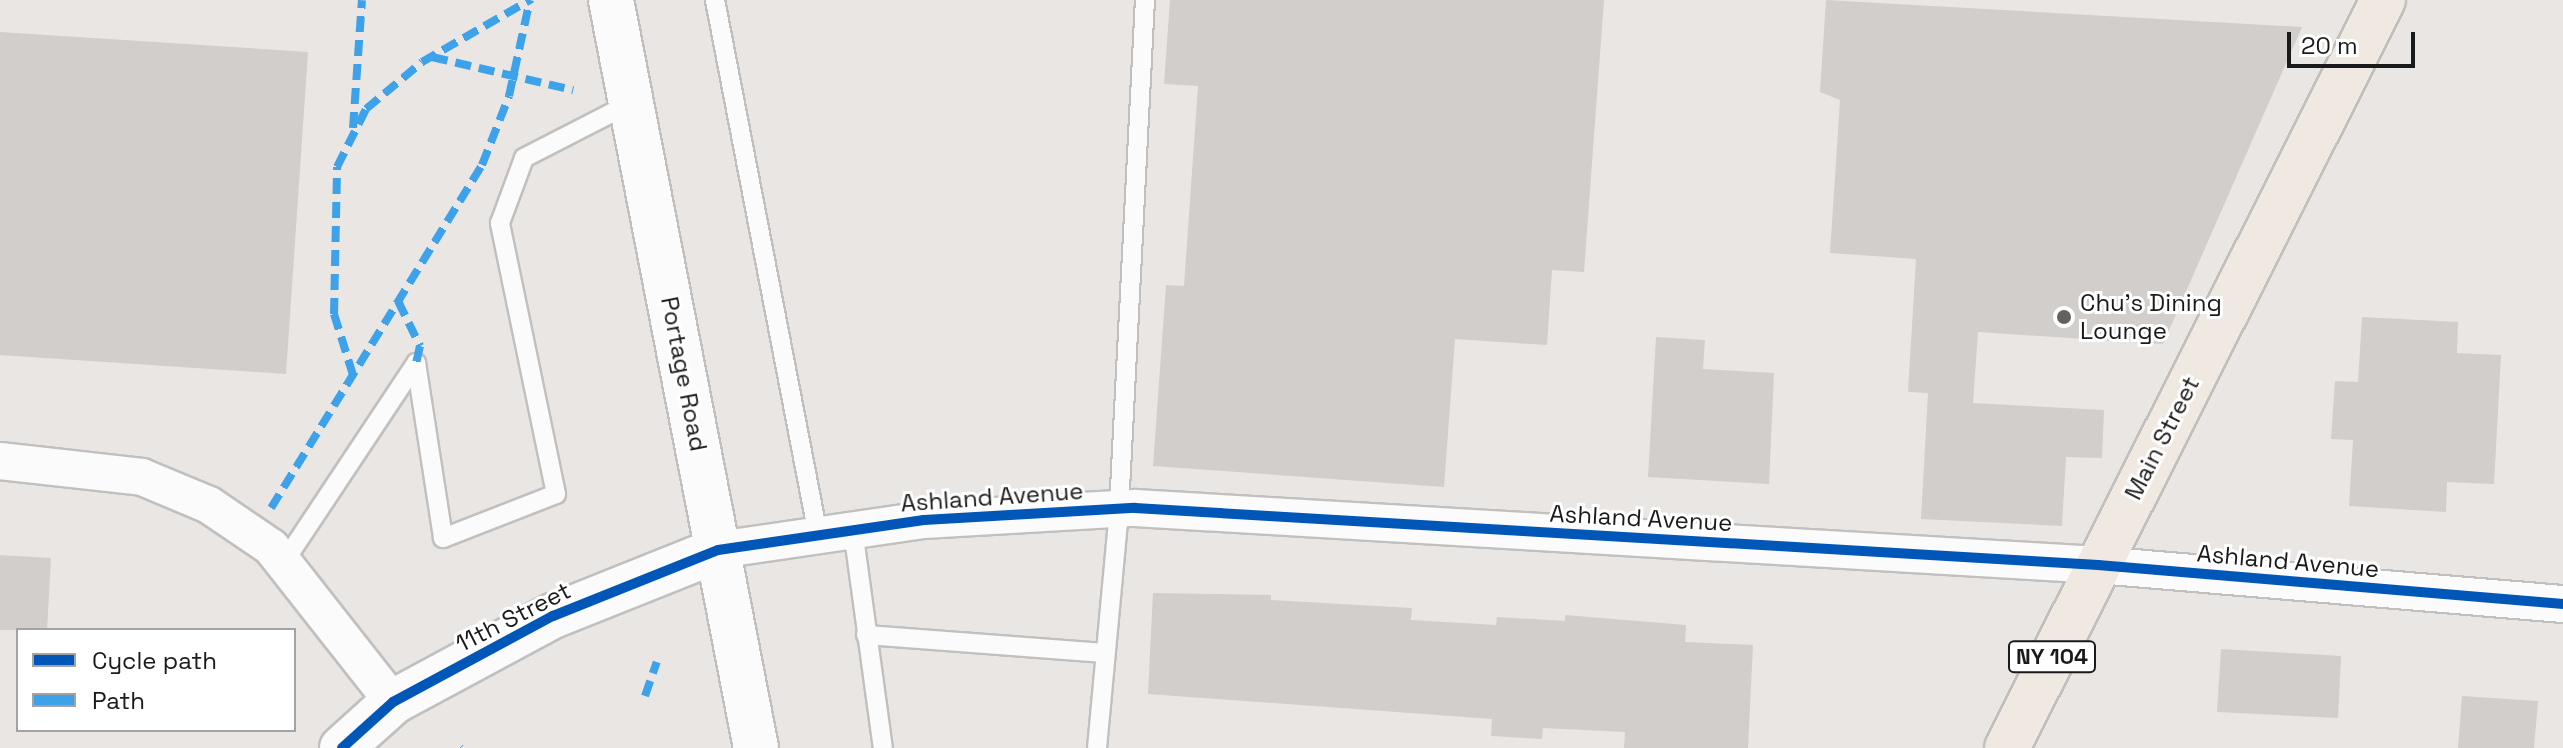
<!DOCTYPE html>
<style>
body{margin:0}
#map{position:relative;width:2563px;height:748px;overflow:hidden;background:#e9e6e3;font-family:"Space Grotesk",sans-serif}
div>[style]{position:absolute}
.building>*{inset:0;background:#d1cecc}
.roads{filter:drop-shadow(2px 0 #c1c0bf) drop-shadow(-2px 0 #c1c0bf) drop-shadow(0 2px #c1c0bf) drop-shadow(0 -2px #c1c0bf)}
.service>*{height:18px;margin:-9px;padding:0 9px;transform-origin:9px;border-radius:9px;background:#fcfbfb}
.minor>*{height:36px;margin:-18px;padding:0 18px;transform-origin:18px;border-radius:18px;background:#fcfbfb}
.tertiary>*{height:44px;margin:-22px;padding:0 22px;transform-origin:22px;border-radius:22px;background:#fcfbfb}
.primary>*{height:44px;margin:-22px;padding:0 22px;transform-origin:22px;border-radius:22px;background:#efe9e2}
.quiet>*{height:8px;margin-top:-4px;transform-origin:0;background:repeating-linear-gradient(90deg,#3da2ea 0 16px,transparent 0 24px)}
.cycleway>*{height:10px;margin:-5px;padding:0 5px;transform-origin:5px;border-radius:5px;background:#0057b8}
.dots>*{width:22px;height:22px;translate:-50% -50%;box-sizing:border-box;border:4px solid #fff;border-radius:50%}
span{translate:-50% -50%;white-space:nowrap;text-align:center;line-height:1.15;-webkit-text-stroke:6px #fff;paint-order:stroke}
.shield-label span{padding:2px 6px;background:#fff;border:2px solid;border-radius:6px;-webkit-text-stroke-width:0}
.shield-label{font-size:22px;color:#1a1a1a;font-weight:700}
.poi-label{font-size:24px;color:#1a1a1a}
.left{translate:0 -50%;text-align:left}
.street-label{font-size:24px;color:#1a1a1a}
.legend{position:absolute;left:16px;top:628px;width:280px;height:104px;box-sizing:border-box;background:#fff;border:2px solid #a3a3a3;margin:0;padding:10px 14px;list-style:none;font-size:24px;color:#1a1a1a}
.legend li{display:flex;align-items:center;gap:16px;height:40px}
.legend b{width:40px;border:2px solid #a3a3a3}
.scale{position:absolute;left:2287px;top:32px;width:128px;height:36px;box-sizing:border-box;border:4px solid #1a1a1a;border-top:0;padding-left:10px;font-size:24px;line-height:28px;white-space:nowrap;color:#1a1a1a;-webkit-text-stroke:6px #fff;paint-order:stroke}
</style>
<div id="map">
<div class="building">
<div style="clip-path:polygon(1170px 0,1604px 0,1584px 272px,1552px 270px,1547px 345px,1455px 339px,1444px 487px,1153px 466px,1166px 285px,1184px 286px,1198px 86px,1164px 84px)"></div>
<div style="clip-path:polygon(1826px 0,2302px 27px,2163px 344px,1978px 332px,1973px 403px,2104px 410px,2102px 458px,2066px 457px,2062px 526px,1921px 519px,1928px 393px,1908px 392px,1916px 259px,1830px 253px,1840px 100px,1820px 92px)"></div>
<div style="clip-path:polygon(0 32px,308px 52px,286px 374px,0 355px)"></div>
<div style="clip-path:polygon(2362px 317px,2458px 322px,2457px 353px,2501px 355px,2494px 484px,2447px 482px,2446px 512px,2349px 506px,2353px 440px,2331px 439px,2335px 381px,2358px 382px)"></div>
<div style="clip-path:polygon(1656px 337px,1705px 340px,1703px 369px,1774px 373px,1769px 484px,1648px 477px)"></div>
<div style="clip-path:polygon(0 555px,51px 558px,47px 630px,0 630px)"></div>
<div style="clip-path:polygon(1153px 593px,1271px 595px,1271px 600px,1412px 608px,1411px 620px,1496px 625px,1497px 617px,1565px 621px,1565px 615px,1686px 625px,1685px 642px,1753px 645px,1748px 748px,1624px 748px,1625px 732px,1543px 728px,1542px 739px,1491px 736px,1492px 719px,1148px 694px)"></div>
<div style="clip-path:polygon(2221px 649px,2341px 656px,2338px 718px,2217px 712px)"></div>
<div style="clip-path:polygon(2462px 696px,2538px 701px,2534px 748px,2458px 748px)"></div>
</div>
<div class="roads">
<div class="service">
<div style="left:715px;top:0;width:545px;rotate:79.1deg"></div>
<div style="left:853px;top:530px;width:220px;rotate:82.2deg"></div>
<div style="left:284px;top:562px;width:239px;rotate:-56.4deg"></div>
<div style="left:416px;top:363px;width:177px;rotate:81.2deg"></div>
<div style="left:443px;top:538px;width:121px;rotate:-21.3deg"></div>
<div style="left:556px;top:494px;width:277px;rotate:-101.7deg"></div>
<div style="left:500px;top:223px;width:69px;rotate:-69.7deg"></div>
<div style="left:524px;top:158px;width:120px;rotate:-27.2deg"></div>
<div style="left:866px;top:635px;width:240px;rotate:4.3deg"></div>
<div style="left:1097px;top:748px;width:240px;rotate:-84.7deg"></div>
<div style="left:1119px;top:509px;width:510px;rotate:-87.08deg"></div>
</div>
<div class="minor">
<div style="left:0;top:461px;width:143px;rotate:6.4deg"></div>
<div style="left:142px;top:477px;width:73px;rotate:22.7deg"></div>
<div style="left:209px;top:505px;width:75px;rotate:34.1deg"></div>
<div style="left:271px;top:547px;width:197px;rotate:51.8deg"></div>
<div style="left:718px;top:550px;width:208px;rotate:-8.3deg"></div>
<div style="left:924px;top:520px;width:211px;rotate:-3.3deg"></div>
<div style="left:1135px;top:508px;width:965px;rotate:3.39deg"></div>
<div style="left:2098px;top:565px;width:467px;rotate:4.8deg"></div>
</div>
<div class="tertiary">
<div style="left:611px;top:0;width:762px;rotate:79.03deg"></div>
<div style="left:342px;top:748px;width:69px;rotate:-42deg"></div>
<div style="left:393px;top:702px;width:182px;rotate:-28.3deg"></div>
<div style="left:553px;top:616px;width:178px;rotate:-21.8deg"></div>
</div>
<div class="primary">
<div style="left:2007px;top:748px;width:837px;rotate:-63.31deg"></div>
</div>
</div>
<div class="quiet">
<div style="left:432px;top:57px;width:145px;rotate:13.2deg"></div>
<div style="left:353px;top:128px;width:128px;rotate:-86deg"></div>
<div style="left:398px;top:301px;width:50px;rotate:63.9deg"></div>
<div style="left:420px;top:346px;width:17px;rotate:103deg"></div>
<div style="left:353px;top:375px;width:64px;rotate:-107.3deg"></div>
<div style="left:334px;top:314px;width:147px;rotate:-88.8deg"></div>
<div style="left:337px;top:167px;width:65px;rotate:-63.4deg"></div>
<div style="left:366px;top:109px;width:73px;rotate:-40deg"></div>
<div style="left:422px;top:62px;width:125px;rotate:-29.9deg"></div>
<div style="left:271px;top:508px;width:403px;rotate:-58.4deg"></div>
<div style="left:482px;top:165px;width:74px;rotate:-68.6deg"></div>
<div style="left:509px;top:96px;width:98px;rotate:-77.7deg"></div>
<div style="left:645px;top:696px;width:36px;rotate:-71deg"></div>
<div style="left:460px;top:747px;width:1px;rotate:45deg"></div>
</div>
<div class="cycleway">
<div style="left:342px;top:748px;width:69px;rotate:-42deg"></div>
<div style="left:393px;top:702px;width:182px;rotate:-28.3deg"></div>
<div style="left:553px;top:616px;width:178px;rotate:-21.8deg"></div>
<div style="left:718px;top:550px;width:208px;rotate:-8.3deg"></div>
<div style="left:924px;top:520px;width:211px;rotate:-3.3deg"></div>
<div style="left:1135px;top:508px;width:965px;rotate:3.39deg"></div>
<div style="left:2098px;top:565px;width:467px;rotate:4.8deg"></div>
</div>
<div class="dots">
<div style="left:2064px;top:317px;background:#626160"></div>
</div>
<div class="shield-label">
<span style="left:2052px;top:657px">NY 104</span>
</div>
<div class="poi-label">
<span class="left" style="left:2080px;top:317px">Chu's Dining<br>Lounge</span>
</div>
<div class="street-label">
<span style="left:684px;top:374px;rotate:79deg">Portage Road</span>
<span style="left:2162px;top:438px;rotate:-63deg">Main Street</span>
<span style="left:992px;top:497px;rotate:-4deg">Ashland Avenue</span>
<span style="left:1641px;top:518px;rotate:3deg">Ashland Avenue</span>
<span style="left:2288px;top:561px;rotate:5deg">Ashland Avenue</span>
<span style="left:513px;top:617px;rotate:-27deg">11th Street</span>
</div>
<ul class="legend">
<li><b style="height:10px;background:#0057b8"></b>Cycle path</li>
<li><b style="height:10px;background:#3da2ea"></b>Path</li>
</ul>
<div class="scale">20 m</div>
</div>
